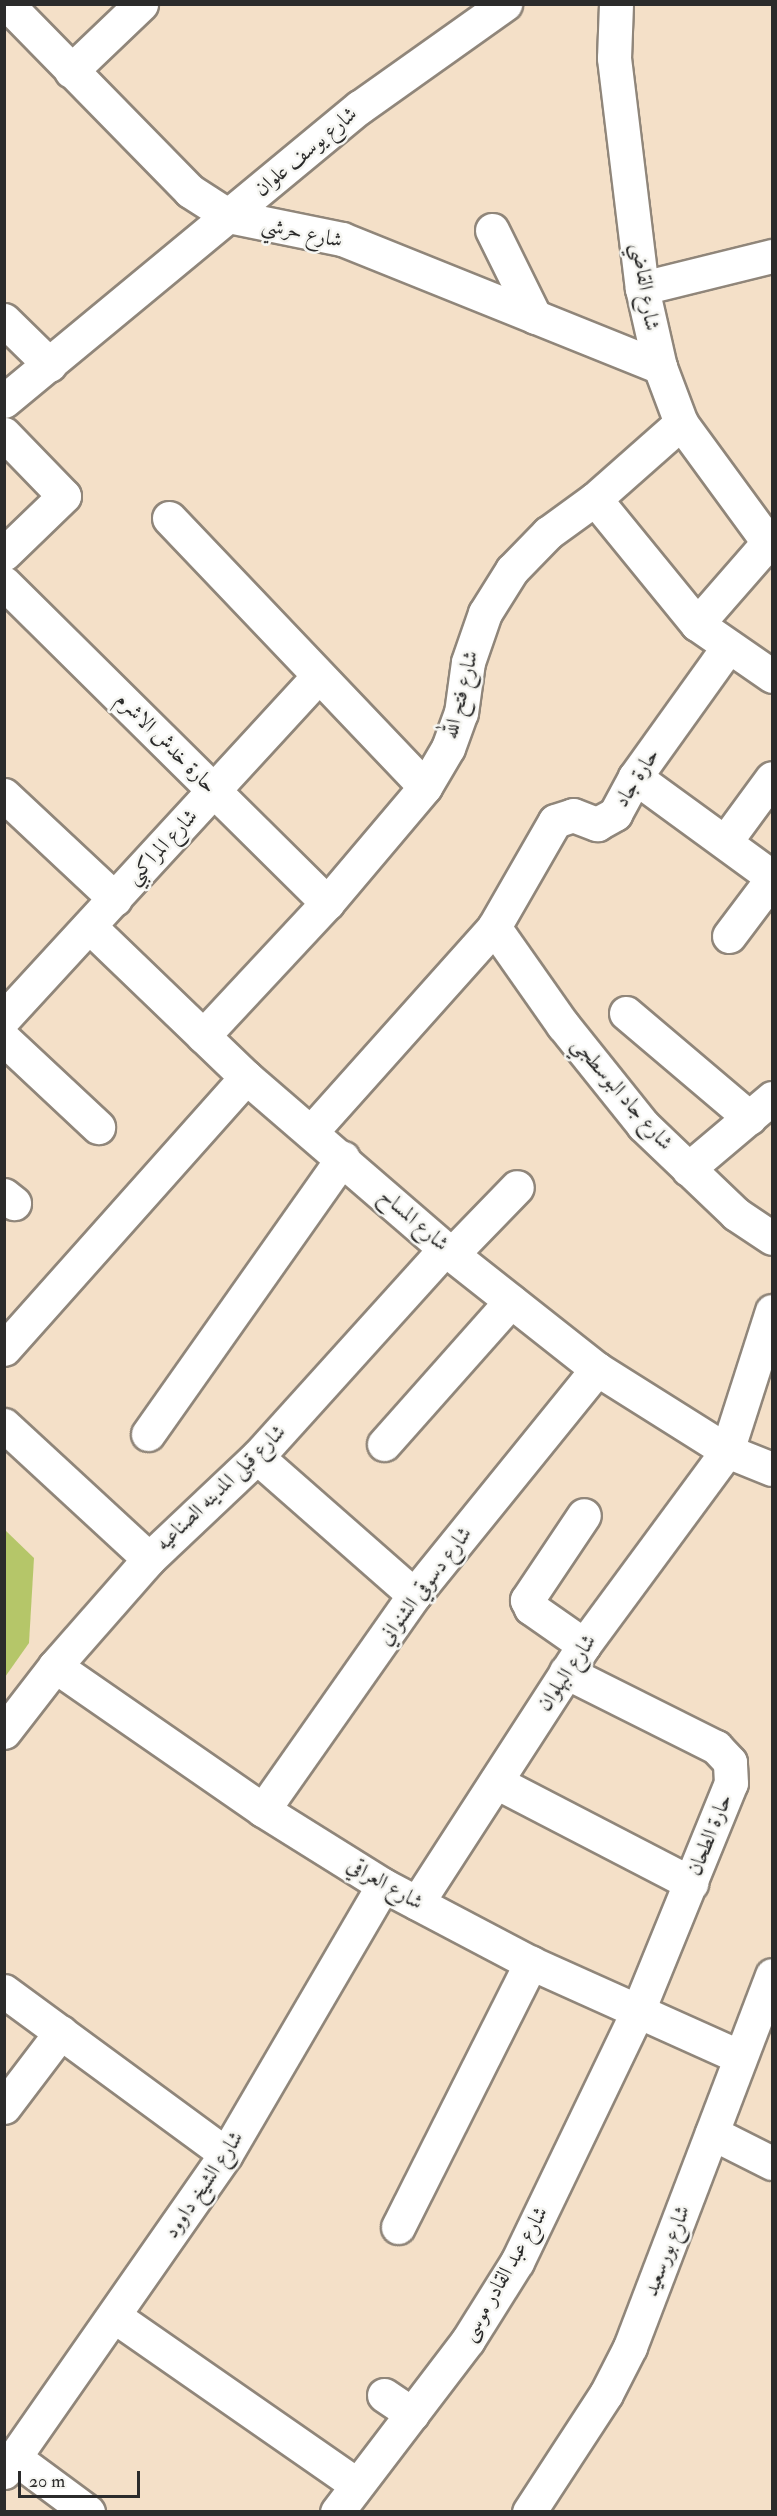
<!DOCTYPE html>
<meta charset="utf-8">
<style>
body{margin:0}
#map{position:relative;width:777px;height:2516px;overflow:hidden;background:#f4e0c8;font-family:"IM FELL Double Pica",Amiri,serif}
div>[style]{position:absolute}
.green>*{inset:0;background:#b5c669}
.roads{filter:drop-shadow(2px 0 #90867a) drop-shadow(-2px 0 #90867a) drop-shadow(0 2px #90867a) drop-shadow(0 -2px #90867a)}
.minor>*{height:33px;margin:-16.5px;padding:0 16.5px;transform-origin:16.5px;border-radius:16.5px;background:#fff}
span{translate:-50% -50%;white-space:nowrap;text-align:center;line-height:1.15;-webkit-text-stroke:5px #f6f6f2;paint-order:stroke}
.street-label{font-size:21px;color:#2b2b2b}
.frame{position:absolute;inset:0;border:6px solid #2b2b2b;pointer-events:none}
.scale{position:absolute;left:18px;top:2471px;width:122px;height:27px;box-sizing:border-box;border:3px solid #2b2b2b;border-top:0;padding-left:8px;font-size:18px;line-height:21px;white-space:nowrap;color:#2b2b2b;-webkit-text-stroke:4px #f6f6f2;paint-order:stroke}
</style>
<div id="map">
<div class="green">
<div style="clip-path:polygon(5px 1530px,34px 1558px,29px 1643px,5px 1677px)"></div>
</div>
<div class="roads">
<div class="minor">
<div style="left:7px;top:4px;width:262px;rotate:45.6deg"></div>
<div style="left:190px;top:191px;width:46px;rotate:32.7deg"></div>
<div style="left:229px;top:216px;width:115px;rotate:11.5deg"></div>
<div style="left:342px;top:239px;width:343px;rotate:21.9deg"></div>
<div style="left:616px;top:4px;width:54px;rotate:92.1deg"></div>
<div style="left:614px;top:58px;width:232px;rotate:83.1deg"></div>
<div style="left:642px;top:288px;width:81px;rotate:77.2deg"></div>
<div style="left:660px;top:367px;width:60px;rotate:69.4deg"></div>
<div style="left:681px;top:423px;width:139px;rotate:53.8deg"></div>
<div style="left:763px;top:535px;width:9px;rotate:13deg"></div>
<div style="left:71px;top:71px;width:97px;rotate:-43.7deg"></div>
<div style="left:492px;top:230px;width:97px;rotate:63.7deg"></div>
<div style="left:642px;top:288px;width:134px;rotate:-13.8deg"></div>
<div style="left:4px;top:320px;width:64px;rotate:44.4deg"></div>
<div style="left:4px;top:401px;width:462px;rotate:-39.6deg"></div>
<div style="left:360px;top:107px;width:178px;rotate:-35.4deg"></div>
<div style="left:4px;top:434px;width:86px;rotate:45.9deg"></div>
<div style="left:64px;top:496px;width:83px;rotate:136deg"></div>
<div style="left:595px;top:499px;width:161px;rotate:50.8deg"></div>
<div style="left:697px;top:624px;width:91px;rotate:34.7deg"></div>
<div style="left:169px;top:518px;width:371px;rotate:46.4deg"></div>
<div style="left:4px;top:583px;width:455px;rotate:44.7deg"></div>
<div style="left:697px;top:624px;width:114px;rotate:-48.9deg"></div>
<div style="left:635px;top:777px;width:170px;rotate:36.1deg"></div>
<div style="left:4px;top:795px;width:152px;rotate:43.1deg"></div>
<div style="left:725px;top:842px;width:79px;rotate:-53.7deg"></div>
<div style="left:89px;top:926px;width:218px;rotate:43.9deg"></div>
<div style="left:246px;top:1077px;width:263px;rotate:40.8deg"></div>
<div style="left:445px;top:1249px;width:194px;rotate:38.3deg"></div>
<div style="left:597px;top:1369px;width:154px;rotate:32.2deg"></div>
<div style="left:727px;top:1451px;width:48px;rotate:21.8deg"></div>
<div style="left:494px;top:927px;width:120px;rotate:54.9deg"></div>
<div style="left:563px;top:1025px;width:128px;rotate:51.3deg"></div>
<div style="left:643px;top:1125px;width:129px;rotate:43.7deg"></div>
<div style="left:736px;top:1214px;width:43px;rotate:33.7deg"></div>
<div style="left:729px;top:936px;width:71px;rotate:-53deg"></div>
<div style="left:626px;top:1013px;width:162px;rotate:40.3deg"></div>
<div style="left:4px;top:1018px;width:465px;rotate:-47.4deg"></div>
<div style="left:203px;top:1036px;width:182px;rotate:-47deg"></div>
<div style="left:327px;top:903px;width:152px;rotate:-49.8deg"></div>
<div style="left:425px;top:787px;width:45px;rotate:-59.5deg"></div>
<div style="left:448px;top:748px;width:37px;rotate:-70deg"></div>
<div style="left:461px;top:713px;width:51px;rotate:-82.2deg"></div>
<div style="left:468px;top:662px;width:52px;rotate:-70.9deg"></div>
<div style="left:485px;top:613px;width:51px;rotate:-57.9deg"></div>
<div style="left:512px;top:570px;width:52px;rotate:-45.8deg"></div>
<div style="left:548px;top:533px;width:58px;rotate:-35.9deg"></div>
<div style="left:595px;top:499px;width:115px;rotate:-41.5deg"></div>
<div style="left:4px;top:1039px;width:129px;rotate:43.1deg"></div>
<div style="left:311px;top:1132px;width:275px;rotate:-48.2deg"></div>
<div style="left:494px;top:927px;width:122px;rotate:-60.1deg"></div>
<div style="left:555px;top:821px;width:19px;rotate:-18deg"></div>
<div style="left:573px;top:815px;width:26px;rotate:21deg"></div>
<div style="left:597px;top:824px;width:21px;rotate:-29deg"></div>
<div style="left:615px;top:814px;width:42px;rotate:-61.6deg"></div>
<div style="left:635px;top:777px;width:160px;rotate:-54.4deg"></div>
<div style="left:688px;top:1169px;width:110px;rotate:-40.2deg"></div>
<div style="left:4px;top:1195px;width:13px;rotate:39deg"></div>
<div style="left:452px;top:1254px;width:93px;rotate:-45.9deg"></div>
<div style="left:4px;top:1349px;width:364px;rotate:-48.3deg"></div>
<div style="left:4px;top:1425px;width:197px;rotate:42.7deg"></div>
<div style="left:148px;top:1434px;width:338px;rotate:-54.8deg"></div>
<div style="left:384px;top:1444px;width:191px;rotate:-48.4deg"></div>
<div style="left:257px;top:1457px;width:209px;rotate:41.3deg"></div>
<div style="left:584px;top:1645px;width:65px;rotate:-145.1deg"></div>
<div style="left:531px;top:1608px;width:9px;rotate:-117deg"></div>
<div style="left:527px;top:1600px;width:102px;rotate:-56.2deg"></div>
<div style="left:55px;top:1666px;width:253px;rotate:34.7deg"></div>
<div style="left:263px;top:1810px;width:142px;rotate:32deg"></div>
<div style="left:383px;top:1885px;width:167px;rotate:27.8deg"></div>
<div style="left:531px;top:1963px;width:229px;rotate:24.2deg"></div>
<div style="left:4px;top:1732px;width:83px;rotate:-52.3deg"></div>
<div style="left:55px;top:1666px;width:142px;rotate:-48.7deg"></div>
<div style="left:149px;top:1559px;width:149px;rotate:-43.4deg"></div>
<div style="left:257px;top:1457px;width:280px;rotate:-47.9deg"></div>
<div style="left:496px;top:1782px;width:220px;rotate:27.4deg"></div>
<div style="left:263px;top:1810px;width:263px;rotate:-54.9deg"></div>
<div style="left:414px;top:1595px;width:291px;rotate:-51deg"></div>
<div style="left:417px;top:1903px;width:307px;rotate:-57.1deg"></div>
<div style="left:584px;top:1645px;width:241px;rotate:-53.6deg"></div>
<div style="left:727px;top:1451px;width:147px;rotate:-72.2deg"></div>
<div style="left:4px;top:1991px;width:275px;rotate:36.3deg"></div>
<div style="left:4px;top:2107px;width:94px;rotate:-52.8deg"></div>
<div style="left:712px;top:2133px;width:67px;rotate:26.6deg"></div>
<div style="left:398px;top:2227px;width:296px;rotate:-63.3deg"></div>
<div style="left:114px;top:2316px;width:295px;rotate:34.8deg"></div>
<div style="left:384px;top:2395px;width:34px;rotate:34deg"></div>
<div style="left:15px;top:2458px;width:91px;rotate:36.5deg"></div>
<div style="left:4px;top:2472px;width:388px;rotate:-55.1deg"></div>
<div style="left:226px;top:2154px;width:311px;rotate:-59.7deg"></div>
<div style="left:337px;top:2512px;width:216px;rotate:-52.7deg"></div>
<div style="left:468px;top:2340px;width:92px;rotate:-57.9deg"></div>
<div style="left:517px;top:2262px;width:276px;rotate:-64.3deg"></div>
<div style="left:637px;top:2013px;width:248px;rotate:-67.8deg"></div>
<div style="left:731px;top:1783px;width:21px;rotate:-93deg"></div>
<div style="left:730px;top:1762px;width:21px;rotate:-133deg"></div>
<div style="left:716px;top:1747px;width:168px;rotate:-153.4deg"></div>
<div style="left:529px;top:2512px;width:141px;rotate:-56.9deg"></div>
<div style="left:606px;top:2394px;width:53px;rotate:-62.9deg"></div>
<div style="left:630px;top:2347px;width:398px;rotate:-69.1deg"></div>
</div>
</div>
<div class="street-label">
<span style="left:306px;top:152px;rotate:-40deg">شارع يوسف علوان</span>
<span style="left:302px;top:233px;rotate:12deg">شارع حرشي</span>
<span style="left:645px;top:287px;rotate:81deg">شارع القاضي</span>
<span style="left:461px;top:695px;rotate:-76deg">شارع فتح الله</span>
<span style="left:166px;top:743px;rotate:45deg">حارة خدش الاشرم</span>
<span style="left:637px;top:778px;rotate:-58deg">حارة جاد</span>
<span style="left:162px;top:847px;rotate:-47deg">شارع المراكبي</span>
<span style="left:622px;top:1094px;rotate:49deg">شارع جاد البوسطجي</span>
<span style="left:414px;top:1220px;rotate:41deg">شارع المساح</span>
<span style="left:221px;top:1488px;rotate:-44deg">شارع قبلى المدينه الصناعيه</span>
<span style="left:425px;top:1586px;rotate:-53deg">شارع دسوقي الشنواني</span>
<span style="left:567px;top:1673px;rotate:-56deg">شارع البهلوان</span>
<span style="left:710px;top:1835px;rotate:-68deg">حارة الطحان</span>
<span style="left:385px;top:1884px;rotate:30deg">شارع العراقي</span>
<span style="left:204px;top:2185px;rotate:-56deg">شارع الشيخ داوود</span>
<span style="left:667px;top:2251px;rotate:-69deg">شارع بورسعيد</span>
<span style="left:505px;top:2274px;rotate:-60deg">شارع عبد القادر موسى</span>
</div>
<div class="frame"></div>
<div class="scale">20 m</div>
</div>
